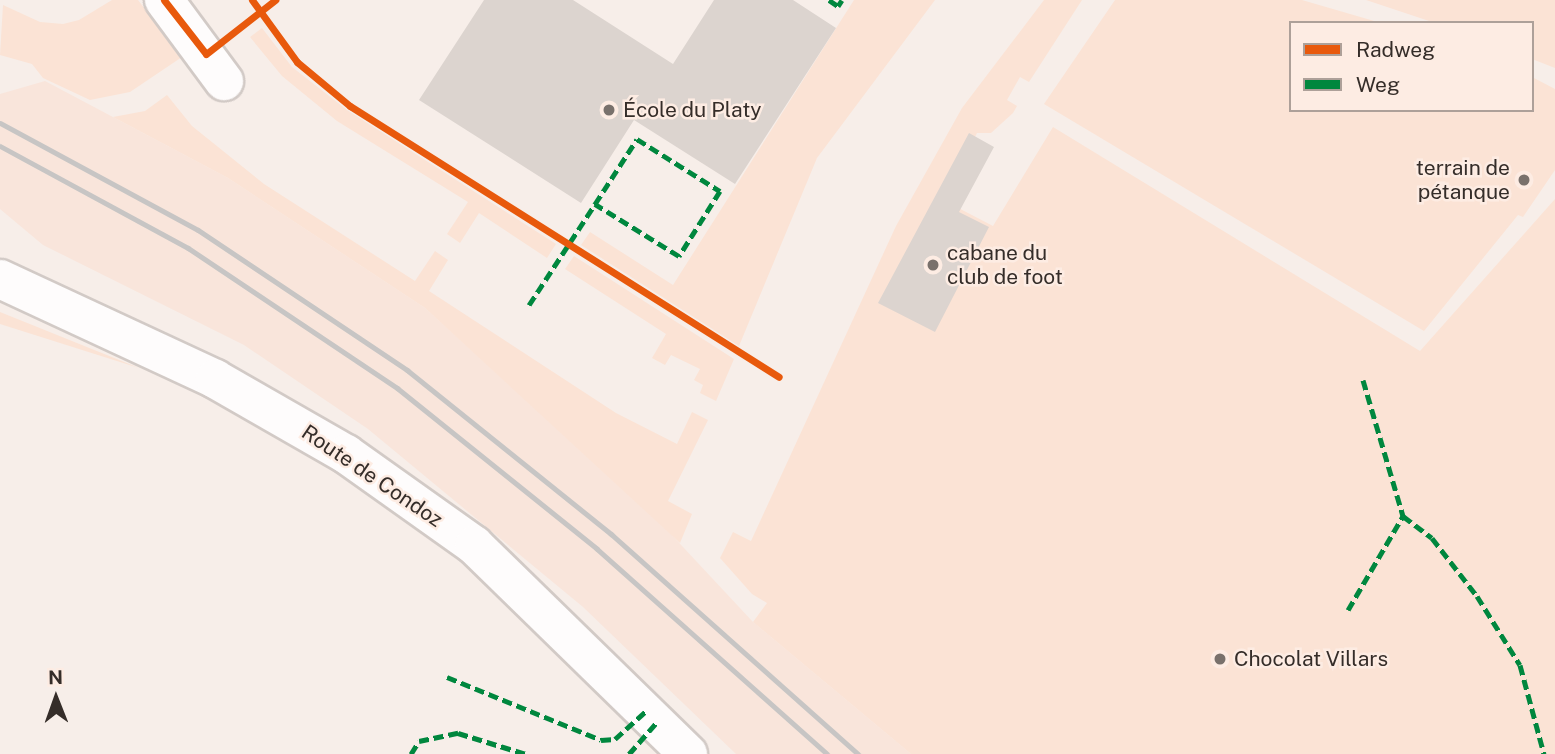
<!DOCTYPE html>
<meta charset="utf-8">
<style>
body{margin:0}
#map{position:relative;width:1555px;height:754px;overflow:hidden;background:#f7eee9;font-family:"Public Sans",sans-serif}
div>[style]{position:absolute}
.built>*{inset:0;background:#f9e5db}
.green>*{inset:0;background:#fbe3d5}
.building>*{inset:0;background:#dcd4cf}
.roads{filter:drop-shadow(2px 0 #d2cac6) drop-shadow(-2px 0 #d2cac6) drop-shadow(0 2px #d2cac6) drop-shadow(0 -2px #d2cac6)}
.minor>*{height:38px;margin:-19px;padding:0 19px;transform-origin:19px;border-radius:19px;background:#fefcfc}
.major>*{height:38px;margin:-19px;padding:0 19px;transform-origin:19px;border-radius:19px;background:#fefcfc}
.rail>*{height:5px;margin:-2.5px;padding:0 2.5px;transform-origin:2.5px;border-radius:2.5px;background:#c7c5c4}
.quiet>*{height:5px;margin-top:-2.5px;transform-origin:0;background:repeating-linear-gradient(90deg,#00873e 0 10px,transparent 0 15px)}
.cycleway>*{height:7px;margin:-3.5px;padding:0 3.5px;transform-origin:3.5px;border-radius:3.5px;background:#e8590c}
.dots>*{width:19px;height:19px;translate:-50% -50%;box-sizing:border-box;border:4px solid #fdece3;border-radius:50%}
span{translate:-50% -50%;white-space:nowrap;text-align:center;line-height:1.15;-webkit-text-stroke:5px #fdece3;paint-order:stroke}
.poi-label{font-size:21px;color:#352d29}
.left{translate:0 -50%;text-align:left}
.right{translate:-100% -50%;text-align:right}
.street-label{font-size:21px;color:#352d29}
.legend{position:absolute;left:1289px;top:21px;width:245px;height:91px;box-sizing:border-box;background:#fdece3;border:2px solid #ada099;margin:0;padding:9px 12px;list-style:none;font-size:21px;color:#352d29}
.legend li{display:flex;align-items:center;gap:14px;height:35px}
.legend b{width:35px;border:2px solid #ada099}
.north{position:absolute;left:21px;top:663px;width:70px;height:70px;-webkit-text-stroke:5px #fdece3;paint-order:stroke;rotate:359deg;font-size:19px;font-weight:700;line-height:28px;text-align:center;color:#352d29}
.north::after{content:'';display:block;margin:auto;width:24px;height:32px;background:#352d29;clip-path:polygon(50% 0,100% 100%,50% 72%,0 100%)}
</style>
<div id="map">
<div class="built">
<div style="clip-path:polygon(45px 81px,228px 178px,425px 308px,655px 517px,753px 622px,911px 754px,736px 754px,583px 607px,368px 429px,244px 345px,43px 245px,0 209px,0 94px)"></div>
</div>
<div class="green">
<div style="clip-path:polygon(112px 0,138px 0,182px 57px,130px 92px,90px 100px,43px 78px,32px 64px,0 55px,3px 5px,40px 22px,63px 24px,79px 20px)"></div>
<div style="clip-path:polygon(854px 0,935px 0,817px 158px,739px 346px,581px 245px,590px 232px,673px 285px)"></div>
<div style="clip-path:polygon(1044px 0,1082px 0,1029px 82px,1020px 77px,1007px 100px,1017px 106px,1013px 113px,991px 133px,977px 133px,943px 200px,993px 226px,1053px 127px,1420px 351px,1555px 199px,1555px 754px,911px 754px,753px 622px,767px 603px,752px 594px,720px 558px,733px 532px,751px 541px,896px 226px,962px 108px)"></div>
<div style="clip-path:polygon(1115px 0,1302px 0,1381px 23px,1291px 23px,1291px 110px,1532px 110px,1532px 77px,1555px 89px,1555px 170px,1523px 217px,1518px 215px,1424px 331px,1044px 104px)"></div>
<div style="clip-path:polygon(1366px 0,1555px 0,1555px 68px,1532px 59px,1532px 23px,1435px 23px)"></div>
<div style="clip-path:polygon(262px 28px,292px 67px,347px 110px,556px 244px,547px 258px,479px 213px,460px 243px,447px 234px,468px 202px,337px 121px,282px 76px,250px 37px)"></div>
<div style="clip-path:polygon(167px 95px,192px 126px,264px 184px,415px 281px,435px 251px,448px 260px,429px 291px,616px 413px,677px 444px,692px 412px,708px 420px,668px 501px,692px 514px,680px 543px,425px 308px,228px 178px,113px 117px,145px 111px)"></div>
<div style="clip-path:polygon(574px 256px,734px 359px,716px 401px,700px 393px,703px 385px,694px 380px,700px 369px,671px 355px,665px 365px,652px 358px,666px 334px,565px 269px)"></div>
<div style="clip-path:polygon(0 312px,139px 368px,0 324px)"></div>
</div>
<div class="building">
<div style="clip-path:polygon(484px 0,573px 0,673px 64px,714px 0,793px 0,836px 28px,735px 184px,634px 120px,581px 203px,419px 100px)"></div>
<div style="clip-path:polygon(969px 133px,994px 147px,959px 212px,989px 227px,935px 332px,878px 303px)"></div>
</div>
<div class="roads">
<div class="minor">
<div style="left:164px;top:0;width:101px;rotate:53.5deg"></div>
</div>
<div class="major">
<div style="left:0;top:279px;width:237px;rotate:24.9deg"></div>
<div style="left:215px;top:379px;width:151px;rotate:29.8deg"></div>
<div style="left:346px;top:454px;width:157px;rotate:35.4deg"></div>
<div style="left:474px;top:545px;width:299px;rotate:44.3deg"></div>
</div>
</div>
<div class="rail">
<div style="left:0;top:123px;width:225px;rotate:28.4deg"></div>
<div style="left:198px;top:230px;width:252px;rotate:33.8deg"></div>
<div style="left:407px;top:370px;width:262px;rotate:38.8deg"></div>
<div style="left:611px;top:534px;width:331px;rotate:41.7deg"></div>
<div style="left:0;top:146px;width:214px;rotate:28.5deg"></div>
<div style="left:188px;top:248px;width:252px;rotate:33.8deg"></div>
<div style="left:397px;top:388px;width:257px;rotate:38.8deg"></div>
<div style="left:597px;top:549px;width:308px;rotate:41.7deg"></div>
</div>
<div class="quiet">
<div style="left:829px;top:0;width:11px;rotate:34deg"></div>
<div style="left:838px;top:6px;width:7px;rotate:-56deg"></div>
<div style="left:529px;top:305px;width:121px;rotate:-56.8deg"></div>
<div style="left:595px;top:204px;width:77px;rotate:-57.1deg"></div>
<div style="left:637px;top:139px;width:98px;rotate:32.1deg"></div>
<div style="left:720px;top:191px;width:77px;rotate:122.2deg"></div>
<div style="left:679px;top:256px;width:99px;rotate:-148.2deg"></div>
<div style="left:1363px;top:380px;width:142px;rotate:73.6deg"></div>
<div style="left:1403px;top:516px;width:36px;rotate:37deg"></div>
<div style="left:1432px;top:538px;width:73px;rotate:52.2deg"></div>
<div style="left:1477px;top:596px;width:81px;rotate:58.1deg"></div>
<div style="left:1520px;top:665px;width:92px;rotate:74.9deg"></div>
<div style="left:1348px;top:610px;width:109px;rotate:-59.7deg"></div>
<div style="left:447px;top:677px;width:166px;rotate:22.2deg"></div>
<div style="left:601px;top:740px;width:14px;rotate:-4deg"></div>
<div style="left:615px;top:739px;width:42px;rotate:-42.1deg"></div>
<div style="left:411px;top:754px;width:15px;rotate:-58deg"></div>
<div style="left:419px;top:741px;width:40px;rotate:-12deg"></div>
<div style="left:458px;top:733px;width:71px;rotate:17.2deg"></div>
<div style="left:629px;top:754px;width:43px;rotate:-48.8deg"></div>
</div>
<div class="cycleway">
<div style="left:164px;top:0;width:68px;rotate:52.1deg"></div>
<div style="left:206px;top:54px;width:88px;rotate:-38deg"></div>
<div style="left:252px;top:0;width:77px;rotate:54deg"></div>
<div style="left:297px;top:62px;width:69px;rotate:39.7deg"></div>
<div style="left:350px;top:106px;width:507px;rotate:32.28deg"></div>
</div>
<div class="dots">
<div style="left:609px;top:110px;background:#79716c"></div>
<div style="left:1524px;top:180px;background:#79716c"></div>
<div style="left:933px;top:265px;background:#79716c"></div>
<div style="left:1220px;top:659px;background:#79716c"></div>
</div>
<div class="poi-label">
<span class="left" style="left:623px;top:110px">École du Platy</span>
<span class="right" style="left:1510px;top:180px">terrain de<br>pétanque</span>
<span class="left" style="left:947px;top:265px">cabane du<br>club de foot</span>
<span class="left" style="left:1234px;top:659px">Chocolat Villars</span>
</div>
<div class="street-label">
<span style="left:372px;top:476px;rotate:34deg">Route de Condoz</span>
</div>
<ul class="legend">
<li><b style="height:9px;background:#e8590c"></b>Radweg</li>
<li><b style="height:9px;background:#00873e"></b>Weg</li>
</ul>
<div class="north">N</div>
</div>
